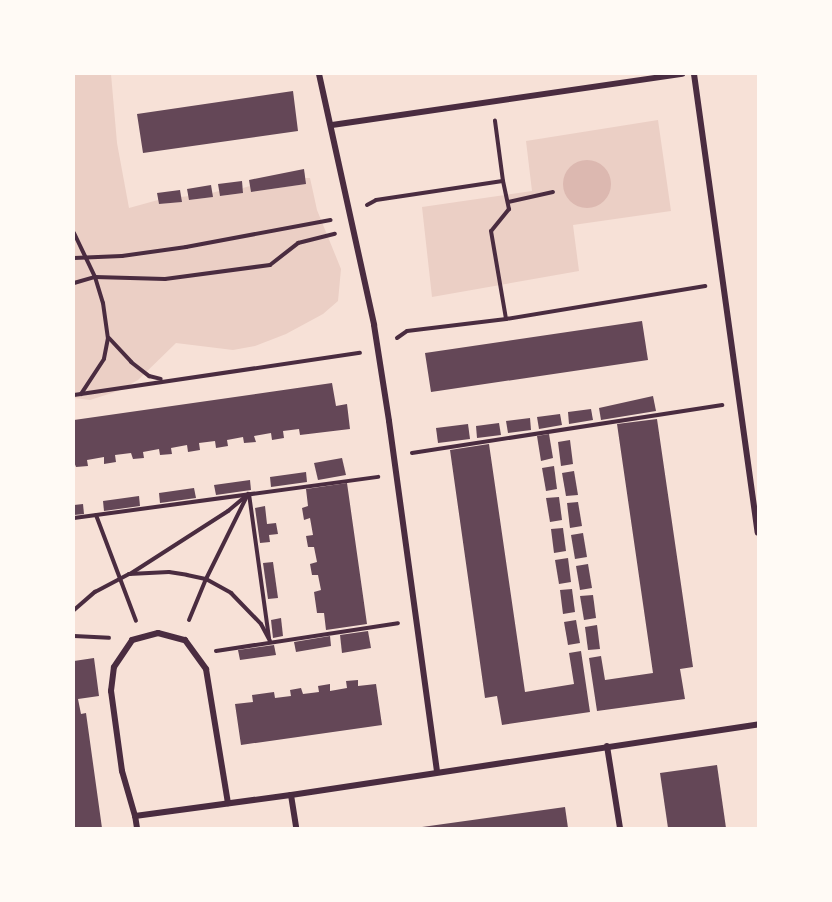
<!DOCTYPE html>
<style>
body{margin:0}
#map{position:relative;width:832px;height:902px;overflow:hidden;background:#f7e1d7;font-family:"Roboto Condensed",sans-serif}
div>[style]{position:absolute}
.green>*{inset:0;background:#ebcfc5}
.water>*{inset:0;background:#dcb8b0}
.round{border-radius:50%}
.building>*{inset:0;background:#644757}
.path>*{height:4px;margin:-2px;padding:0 2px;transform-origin:2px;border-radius:2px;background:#4a2c40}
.minor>*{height:6px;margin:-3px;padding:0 3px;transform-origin:3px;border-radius:3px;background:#4a2c40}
span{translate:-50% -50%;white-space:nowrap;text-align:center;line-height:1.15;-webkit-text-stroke:4.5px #fffaf5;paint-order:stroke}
.frame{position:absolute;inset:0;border:75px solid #fffaf5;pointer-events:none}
</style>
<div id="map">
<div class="green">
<div style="clip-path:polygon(74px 74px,111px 74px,117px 143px,129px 208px,158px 200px,159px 204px,181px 202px,181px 197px,189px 196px,190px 200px,212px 197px,212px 193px,219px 191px,221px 196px,243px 193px,243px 188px,250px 186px,251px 192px,305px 184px,305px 178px,310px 178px,317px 210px,341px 269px,338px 301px,323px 314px,286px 334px,255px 346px,233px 350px,176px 343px,138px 380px,118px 391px,90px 400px,74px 398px)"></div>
<div style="clip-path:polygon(658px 120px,671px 211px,573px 225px,579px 271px,432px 297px,422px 207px,532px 191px,526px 141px)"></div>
</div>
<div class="water">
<div class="round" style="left:563px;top:160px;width:48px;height:48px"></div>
</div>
<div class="building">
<div style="clip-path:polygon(293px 91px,298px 131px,143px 153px,137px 114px)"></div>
<div style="clip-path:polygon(304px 169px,306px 184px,251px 192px,249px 180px)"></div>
<div style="clip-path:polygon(242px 181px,243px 193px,220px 196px,218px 184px)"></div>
<div style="clip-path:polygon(211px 185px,213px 197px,189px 200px,187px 189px)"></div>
<div style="clip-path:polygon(180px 190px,182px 202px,159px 204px,157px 193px)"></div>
<div style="clip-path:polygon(642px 321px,648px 360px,431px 392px,425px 353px)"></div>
<div style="clip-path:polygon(332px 383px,336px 406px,347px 404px,350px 429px,300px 435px,299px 429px,283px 431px,284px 438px,272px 440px,271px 433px,254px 436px,256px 442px,244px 443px,243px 437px,227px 440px,228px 446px,216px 448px,215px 441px,199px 443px,200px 450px,188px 452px,187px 445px,171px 448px,172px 454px,160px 455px,159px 449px,143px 452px,144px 458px,133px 459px,131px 453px,115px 455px,116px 462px,104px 464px,104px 457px,87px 460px,88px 466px,76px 467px,74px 462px,74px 420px)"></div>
<div style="clip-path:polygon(653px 396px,656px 411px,601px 420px,599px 408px)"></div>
<div style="clip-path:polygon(591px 409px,593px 420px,569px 424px,568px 412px)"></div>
<div style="clip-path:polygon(560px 414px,562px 425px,539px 429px,537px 417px)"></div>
<div style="clip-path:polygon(530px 418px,531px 430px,508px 433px,506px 421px)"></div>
<div style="clip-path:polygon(657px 419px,693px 667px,680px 669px,685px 699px,597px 711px,589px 658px,601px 656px,605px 680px,653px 673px,617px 424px)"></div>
<div style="clip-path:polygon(499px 423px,501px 435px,477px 438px,476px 426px)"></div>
<div style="clip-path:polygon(468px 424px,470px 439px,438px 443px,436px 428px)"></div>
<div style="clip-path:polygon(549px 434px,553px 458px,541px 461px,537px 436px)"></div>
<div style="clip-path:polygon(570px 440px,573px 464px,561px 466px,558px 442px)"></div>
<div style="clip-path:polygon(489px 444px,525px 692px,574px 684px,569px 653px,581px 651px,590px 712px,502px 725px,497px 696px,485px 698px,450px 450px)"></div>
<div style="clip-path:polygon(342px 458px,346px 475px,318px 480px,314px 463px)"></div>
<div style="clip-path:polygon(554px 466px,557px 489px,546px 491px,542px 468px)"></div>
<div style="clip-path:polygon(574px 471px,578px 495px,566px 496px,562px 473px)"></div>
<div style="clip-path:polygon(306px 472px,307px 482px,271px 487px,270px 477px)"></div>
<div style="clip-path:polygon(250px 480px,251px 490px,216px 495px,214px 485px)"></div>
<div style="clip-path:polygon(347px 483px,367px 624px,326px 630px,324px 613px,317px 613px,314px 592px,321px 590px,318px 575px,312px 575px,310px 564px,317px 562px,314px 547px,308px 547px,306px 536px,313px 535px,310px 518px,304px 520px,302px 508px,308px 506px,306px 489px)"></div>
<div style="clip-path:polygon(194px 488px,196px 498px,160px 503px,159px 493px)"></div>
<div style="clip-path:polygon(139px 496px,140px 506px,104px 511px,103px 501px)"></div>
<div style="clip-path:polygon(559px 497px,562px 520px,550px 522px,546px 498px)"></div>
<div style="clip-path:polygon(578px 502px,582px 526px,570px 528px,567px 503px)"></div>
<div style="clip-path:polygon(83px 504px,84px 514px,74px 515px,74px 505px)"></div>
<div style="clip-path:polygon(265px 506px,267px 524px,276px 523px,278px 534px,269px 535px,270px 542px,260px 543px,255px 508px)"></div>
<div style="clip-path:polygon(563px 528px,566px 551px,554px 553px,551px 529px)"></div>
<div style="clip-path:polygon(583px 533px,587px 557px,575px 559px,571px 535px)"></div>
<div style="clip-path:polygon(568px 558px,571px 582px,559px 584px,555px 560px)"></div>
<div style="clip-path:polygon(273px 562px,278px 598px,268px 599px,263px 563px)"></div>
<div style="clip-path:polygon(588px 564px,592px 588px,580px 590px,576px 566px)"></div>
<div style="clip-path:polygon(572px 589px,575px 612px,563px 614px,560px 590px)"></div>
<div style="clip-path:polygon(593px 595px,596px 618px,584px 620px,580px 596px)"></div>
<div style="clip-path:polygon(281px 618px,283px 636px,273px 638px,271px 620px)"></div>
<div style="clip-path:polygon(576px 620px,580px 643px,568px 645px,564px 622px)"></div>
<div style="clip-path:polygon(597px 625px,600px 649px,588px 650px,585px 627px)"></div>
<div style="clip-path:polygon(368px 631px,371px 648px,342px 653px,340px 635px)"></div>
<div style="clip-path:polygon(330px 636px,331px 646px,296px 652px,294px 642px)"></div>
<div style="clip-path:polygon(274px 645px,276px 655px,240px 660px,238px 650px)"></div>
<div style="clip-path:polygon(94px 658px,99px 696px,78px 699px,81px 714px,86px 713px,102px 828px,74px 828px,74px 661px)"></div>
<div style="clip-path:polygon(358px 680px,358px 686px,376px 684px,382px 725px,241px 745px,235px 704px,253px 702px,252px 695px,274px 692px,275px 698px,291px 696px,290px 690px,301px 688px,303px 694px,319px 692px,318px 686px,330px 684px,330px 691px,347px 688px,346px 681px)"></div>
<div style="clip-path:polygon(717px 765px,726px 828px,668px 828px,660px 773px)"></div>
<div style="clip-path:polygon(565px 807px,568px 828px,422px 828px,422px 827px)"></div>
</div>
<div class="path">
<div style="left:503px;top:181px;width:29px;rotate:78deg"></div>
<div style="left:509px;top:209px;width:28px;rotate:129deg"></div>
<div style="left:491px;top:231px;width:89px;rotate:80.3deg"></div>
<div style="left:508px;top:202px;width:46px;rotate:-12.5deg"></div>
<div style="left:367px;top:205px;width:10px;rotate:-29deg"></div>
<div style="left:376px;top:200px;width:128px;rotate:-8.5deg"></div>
<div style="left:503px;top:181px;width:61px;rotate:-97.6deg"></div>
<div style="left:74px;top:233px;width:49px;rotate:64.5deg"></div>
<div style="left:95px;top:277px;width:27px;rotate:73deg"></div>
<div style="left:103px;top:303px;width:35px;rotate:82deg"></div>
<div style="left:108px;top:338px;width:21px;rotate:101deg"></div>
<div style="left:104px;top:359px;width:42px;rotate:123.3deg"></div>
<div style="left:74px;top:258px;width:48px;rotate:-2.4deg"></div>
<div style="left:122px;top:256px;width:65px;rotate:-8deg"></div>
<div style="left:186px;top:247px;width:147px;rotate:-10.6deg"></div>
<div style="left:74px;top:283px;width:22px;rotate:-16deg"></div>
<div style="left:95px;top:277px;width:70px;rotate:1.6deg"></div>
<div style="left:165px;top:279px;width:106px;rotate:-7.6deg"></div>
<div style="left:270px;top:265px;width:36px;rotate:-38deg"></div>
<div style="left:298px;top:243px;width:38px;rotate:-14deg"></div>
<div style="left:109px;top:338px;width:33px;rotate:47deg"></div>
<div style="left:131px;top:362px;width:23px;rotate:38deg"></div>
<div style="left:149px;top:376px;width:12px;rotate:14deg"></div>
<div style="left:397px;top:338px;width:12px;rotate:-35deg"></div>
<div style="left:407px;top:331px;width:100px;rotate:-6.9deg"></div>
<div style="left:506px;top:319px;width:202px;rotate:-9.4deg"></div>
<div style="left:74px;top:395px;width:289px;rotate:-8.4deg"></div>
<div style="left:412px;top:453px;width:314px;rotate:-8.8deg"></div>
<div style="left:249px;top:494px;width:145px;rotate:82.1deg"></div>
<div style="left:96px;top:515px;width:113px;rotate:69.3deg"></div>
<div style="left:74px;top:518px;width:307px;rotate:-7.7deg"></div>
<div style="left:130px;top:574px;width:117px;rotate:-32.7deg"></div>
<div style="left:228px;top:511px;width:23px;rotate:-40deg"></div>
<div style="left:74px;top:610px;width:28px;rotate:-41deg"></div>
<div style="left:95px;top:592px;width:38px;rotate:-28deg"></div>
<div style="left:129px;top:574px;width:40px;rotate:-2.9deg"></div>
<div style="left:169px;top:572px;width:18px;rotate:9deg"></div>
<div style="left:187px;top:575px;width:19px;rotate:12deg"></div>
<div style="left:206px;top:579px;width:29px;rotate:29deg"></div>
<div style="left:231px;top:593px;width:43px;rotate:45.9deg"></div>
<div style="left:261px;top:624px;width:19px;rotate:62deg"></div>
<div style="left:189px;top:620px;width:44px;rotate:-67.5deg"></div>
<div style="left:206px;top:579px;width:95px;rotate:-63.7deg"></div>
<div style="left:74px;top:636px;width:35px;rotate:3deg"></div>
<div style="left:216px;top:651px;width:184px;rotate:-8.7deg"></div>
</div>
<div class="minor">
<div style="left:319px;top:74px;width:257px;rotate:77.6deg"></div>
<div style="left:374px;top:325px;width:97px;rotate:81.1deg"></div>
<div style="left:389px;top:421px;width:353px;rotate:82.2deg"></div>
<div style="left:694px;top:74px;width:463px;rotate:82.1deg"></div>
<div style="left:332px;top:125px;width:354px;rotate:-8.3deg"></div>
<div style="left:607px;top:746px;width:83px;rotate:81deg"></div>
<div style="left:291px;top:795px;width:472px;rotate:-8.6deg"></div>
<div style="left:135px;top:816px;width:47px;rotate:-106.1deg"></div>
<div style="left:122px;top:771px;width:81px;rotate:-97.8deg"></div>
<div style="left:111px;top:691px;width:24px;rotate:-83deg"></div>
<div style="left:114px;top:667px;width:32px;rotate:-56deg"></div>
<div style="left:132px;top:640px;width:27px;rotate:-15deg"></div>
<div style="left:158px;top:633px;width:28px;rotate:15deg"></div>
<div style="left:185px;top:640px;width:36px;rotate:54deg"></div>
<div style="left:206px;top:669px;width:136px;rotate:80.7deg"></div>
<div style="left:137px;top:828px;width:12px;rotate:-99deg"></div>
<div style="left:135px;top:816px;width:157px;rotate:-7.7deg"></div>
<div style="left:291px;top:795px;width:33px;rotate:81deg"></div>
</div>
<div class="frame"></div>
</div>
